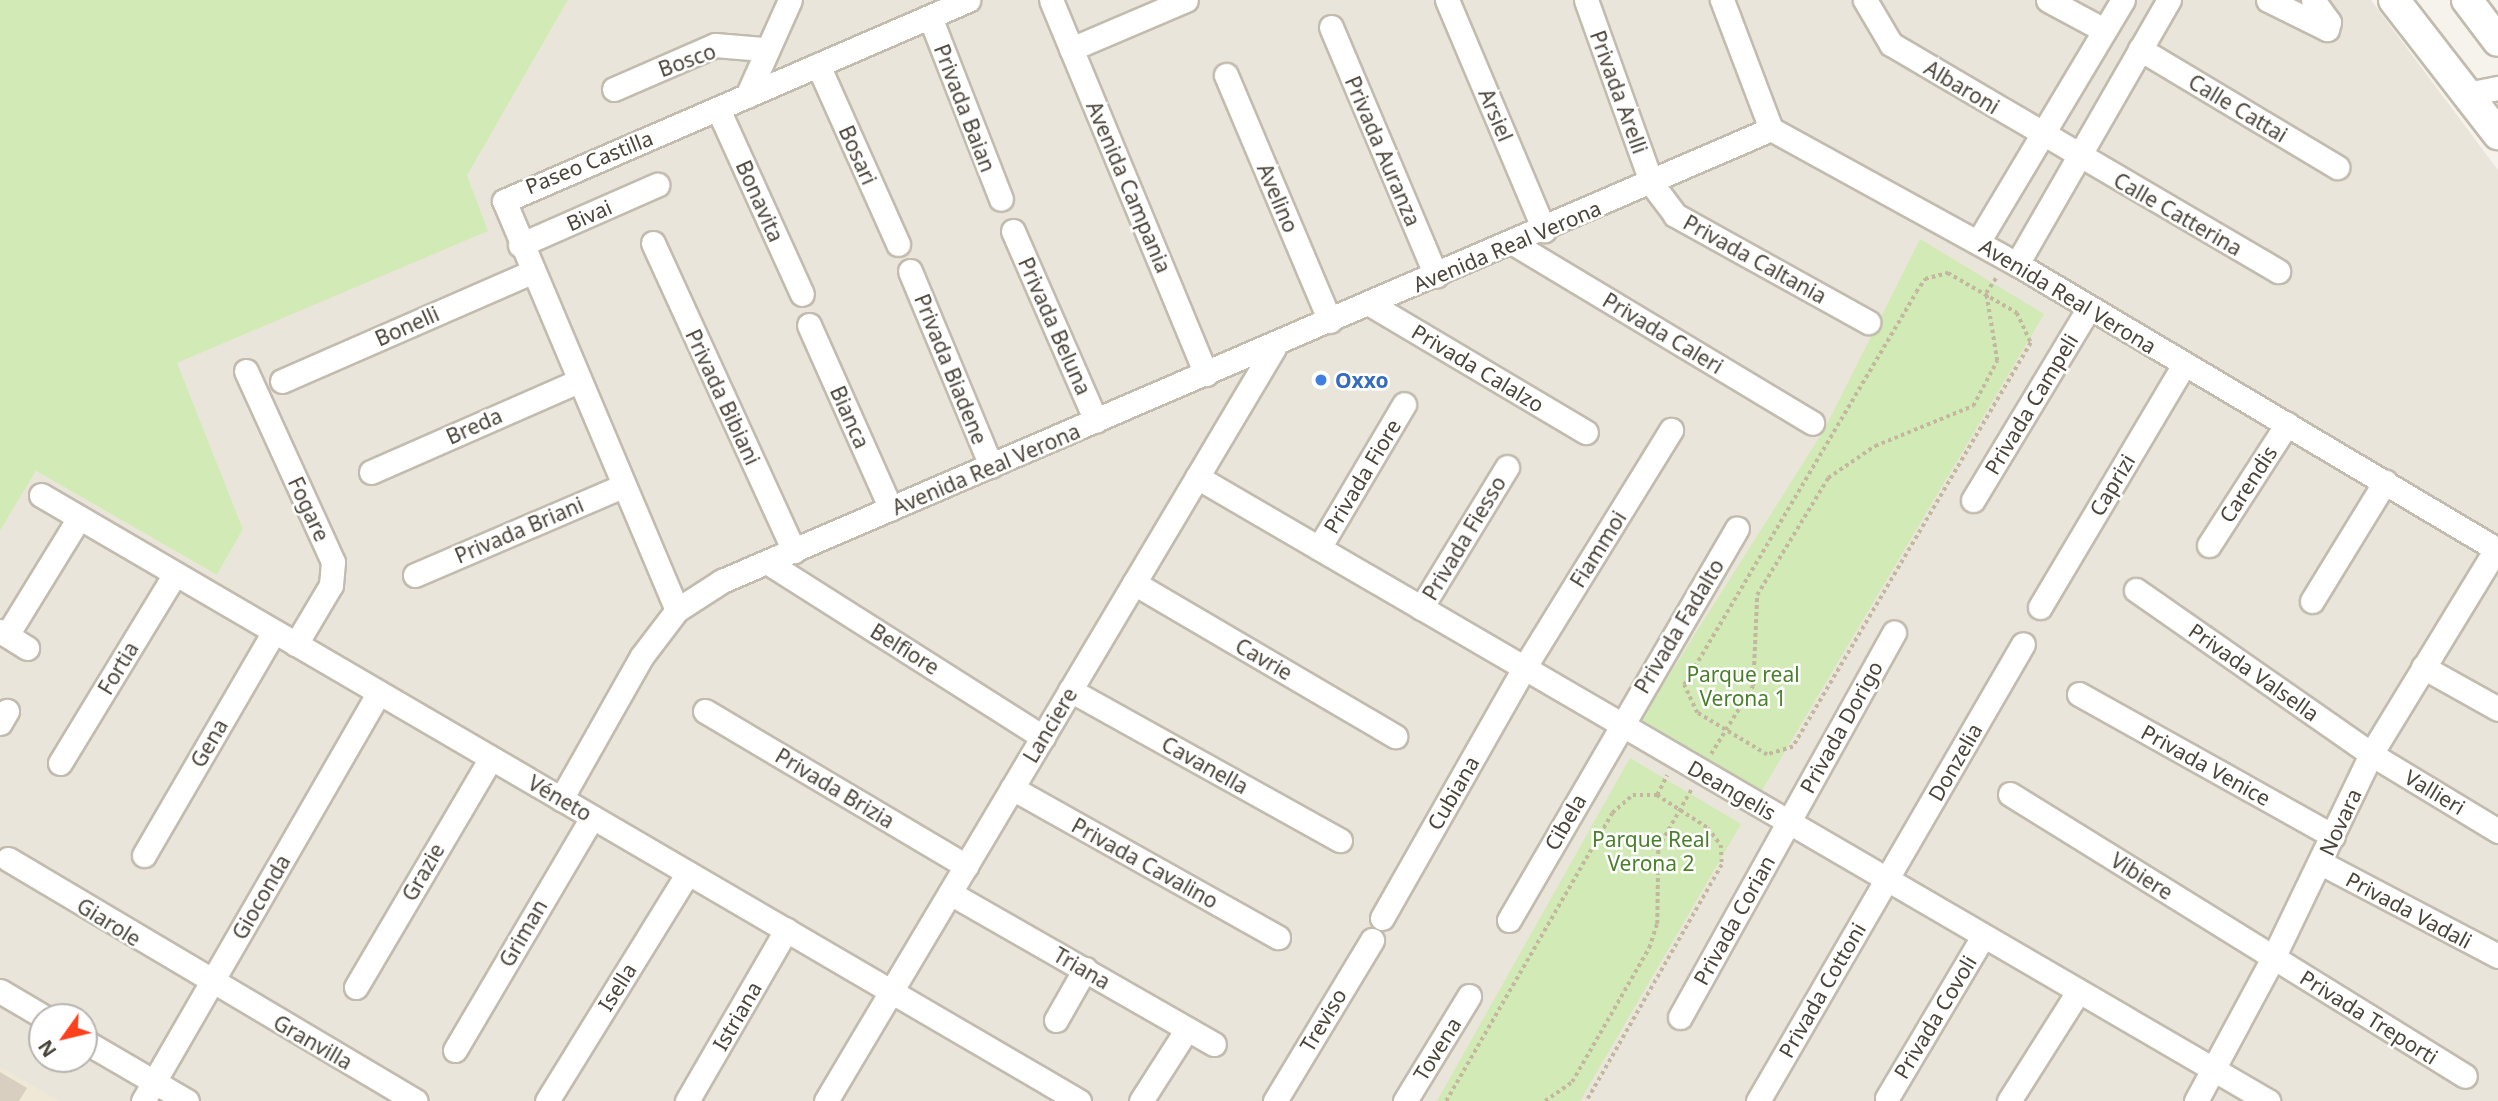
<!DOCTYPE html>
<meta charset="utf-8">
<style>
body{margin:0}
#map{position:relative;width:2498px;height:1101px;overflow:hidden;background:#f6f3ec;font-family:"Noto Sans",sans-serif}
div>[style]{position:absolute}
.residential>*{inset:0;background:#eae5da}
.education>*{inset:0;background:#efe8d6}
.green>*{inset:0;background:#d2eab5}
.building>*{inset:0;background:#d8cfc1}
.path>*{height:3.5px;margin-top:-1.75px;transform-origin:0;background:repeating-linear-gradient(90deg,#c4b79f 0 3.5px,transparent 0 7px)}
.roads{filter:drop-shadow(2px 0 #c2bbae) drop-shadow(-2px 0 #c2bbae) drop-shadow(0 2px #c2bbae) drop-shadow(0 -2px #c2bbae)}
.minor>*{height:23px;margin:-11.5px;padding:0 11.5px;transform-origin:11.5px;border-radius:11.5px;background:#fff}
.tertiary>*{height:30px;margin:-15px;padding:0 15px;transform-origin:15px;border-radius:15px;background:#fff}
.dots>*{width:19px;height:19px;translate:-50% -50%;box-sizing:border-box;border:4px solid #fff;border-radius:50%}
span{translate:-50% -50%;white-space:nowrap;text-align:center;line-height:1.15;-webkit-text-stroke:5px #fff;paint-order:stroke}
.street-label{font-size:21px;color:#4b4439}
.shop-label{font-size:21px;color:#366cbe;font-weight:700}
.left{translate:0 -50%;text-align:left}
.park-label{font-size:21px;color:#4a7f2a}
.north{position:absolute;left:28px;top:1003px;width:70px;height:70px;box-sizing:border-box;background:#fff;border:2px solid #b7b4b0;border-radius:50%;rotate:236deg;font-size:19px;font-weight:700;line-height:28px;text-align:center;color:#4b4439}
.north::after{content:'';display:block;margin:auto;width:24px;height:32px;background:#fc3f1d;clip-path:polygon(50% 0,100% 100%,50% 72%,0 100%)}
</style>
<div id="map">
<div class="residential">
<div style="clip-path:polygon(evenodd,568px 0,2371px 0,2498px 170px,2498px 1101px,0 1101px,0 531px,36px 471px,217px 575px,243px 529px,176px 363px,255px 330px,467px 176px,568px 0,42px 1017px,84px 1017px,84px 1059px,42px 1059px,42px 1017px)"></div>
</div>
<div class="education">
<div style="clip-path:polygon(0 1067px,59px 1101px,0 1101px)"></div>
</div>
<div class="green">
<div style="clip-path:polygon(0 0,568px 0,467px 176px,488px 231px,177px 363px,243px 529px,217px 575px,36px 471px,0 531px)"></div>
<div style="clip-path:polygon(1920px 239px,2044px 314px,1761px 792px,1637px 726px,1824px 430px)"></div>
<div style="clip-path:polygon(1630px 758px,1741px 824px,1580px 1101px,1437px 1101px)"></div>
</div>
<div class="building">
<div style="clip-path:polygon(0 1072px,27px 1088px,19px 1101px,0 1101px)"></div>
</div>
<div class="path">
<div style="left:1948px;top:273px;width:80px;rotate:30.1deg"></div>
<div style="left:2017px;top:313px;width:33px;rotate:65deg"></div>
<div style="left:2031px;top:343px;width:469px;rotate:120.5deg"></div>
<div style="left:1793px;top:747px;width:27px;rotate:163deg"></div>
<div style="left:1767px;top:755px;width:82px;rotate:-149deg"></div>
<div style="left:1697px;top:713px;width:31px;rotate:-115deg"></div>
<div style="left:1684px;top:685px;width:456px;rotate:-59.4deg"></div>
<div style="left:1916px;top:292px;width:16px;rotate:-55deg"></div>
<div style="left:1925px;top:279px;width:24px;rotate:-15deg"></div>
<div style="left:1711px;top:754px;width:80px;rotate:-58.3deg"></div>
<div style="left:1753px;top:686px;width:91px;rotate:-87.5deg"></div>
<div style="left:1757px;top:595px;width:137px;rotate:-58.7deg"></div>
<div style="left:1828px;top:478px;width:57px;rotate:-34.2deg"></div>
<div style="left:1875px;top:446px;width:106px;rotate:-22.2deg"></div>
<div style="left:1973px;top:406px;width:51px;rotate:-61.9deg"></div>
<div style="left:1997px;top:361px;width:69px;rotate:-99.2deg"></div>
<div style="left:1986px;top:293px;width:18px;rotate:-56deg"></div>
<div style="left:1657px;top:795px;width:22px;rotate:-63deg"></div>
<div style="left:1446px;top:1101px;width:332px;rotate:-60deg"></div>
<div style="left:1612px;top:813px;width:28px;rotate:-41deg"></div>
<div style="left:1633px;top:795px;width:24px"></div>
<div style="left:1657px;top:795px;width:61px;rotate:32.9deg"></div>
<div style="left:1708px;top:828px;width:21px;rotate:53deg"></div>
<div style="left:1721px;top:845px;width:20px;rotate:87deg"></div>
<div style="left:1722px;top:865px;width:272px;rotate:119.8deg"></div>
<div style="left:1545px;top:1101px;width:33px;rotate:-35deg"></div>
<div style="left:1572px;top:1082px;width:155px;rotate:-60.1deg"></div>
<div style="left:1649px;top:948px;width:25px;rotate:-72deg"></div>
<div style="left:1657px;top:924px;width:76px;rotate:-89.2deg"></div>
<div style="left:1658px;top:848px;width:67px;rotate:-60.4deg"></div>
</div>
<div class="roads">
<div class="minor">
<div style="left:1051px;top:0;width:405px;rotate:67.5deg"></div>
<div style="left:1447px;top:0;width:250px;rotate:67.1deg"></div>
<div style="left:1586px;top:0;width:195px;rotate:70.3deg"></div>
<div style="left:1652px;top:184px;width:39px;rotate:53deg"></div>
<div style="left:1675px;top:215px;width:221px;rotate:29deg"></div>
<div style="left:1722px;top:0;width:138px;rotate:69.2deg"></div>
<div style="left:1865px;top:0;width:51px;rotate:59.4deg"></div>
<div style="left:1891px;top:44px;width:449px;rotate:30.4deg"></div>
<div style="left:2048px;top:0;width:64px;rotate:28.2deg"></div>
<div style="left:2268px;top:0;width:66px;rotate:26.2deg"></div>
<div style="left:2327px;top:29px;width:7px;rotate:-74deg"></div>
<div style="left:2329px;top:22px;width:27px;rotate:-126deg"></div>
<div style="left:930px;top:17px;width:195px;rotate:68.7deg"></div>
<div style="left:1331px;top:27px;width:270px;rotate:67.1deg"></div>
<div style="left:1071px;top:49px;width:125px;rotate:-23.1deg"></div>
<div style="left:2140px;top:49px;width:230px;rotate:30.9deg"></div>
<div style="left:818px;top:65px;width:196px;rotate:65.9deg"></div>
<div style="left:1226px;top:75px;width:267px;rotate:67.1deg"></div>
<div style="left:614px;top:89px;width:110px;rotate:-23.5deg"></div>
<div style="left:715px;top:45px;width:48px;rotate:4.8deg"></div>
<div style="left:2467px;top:94px;width:32px;rotate:-11deg"></div>
<div style="left:747px;top:96px;width:105px;rotate:-65.9deg"></div>
<div style="left:718px;top:109px;width:203px;rotate:65.6deg"></div>
<div style="left:1771px;top:129px;width:281px;rotate:28.8deg"></div>
<div style="left:2017px;top:264px;width:560px;rotate:30.74deg"></div>
<div style="left:1013px;top:231px;width:207px;rotate:66.4deg"></div>
<div style="left:1978px;top:242px;width:282px;rotate:-59.1deg"></div>
<div style="left:653px;top:243px;width:339px;rotate:65.4deg"></div>
<div style="left:1513px;top:243px;width:349px;rotate:31deg"></div>
<div style="left:520px;top:245px;width:150px;rotate:-23.7deg"></div>
<div style="left:2017px;top:264px;width:305px;rotate:-60.1deg"></div>
<div style="left:910px;top:271px;width:211px;rotate:67.4deg"></div>
<div style="left:1370px;top:304px;width:251px;rotate:30.7deg"></div>
<div style="left:809px;top:325px;width:201px;rotate:66deg"></div>
<div style="left:246px;top:371px;width:210px;rotate:65.5deg"></div>
<div style="left:333px;top:562px;width:23px;rotate:95deg"></div>
<div style="left:331px;top:585px;width:69px;rotate:120.7deg"></div>
<div style="left:282px;top:381px;width:273px;rotate:-23.6deg"></div>
<div style="left:371px;top:472px;width:226px;rotate:-23.7deg"></div>
<div style="left:1197px;top:477px;width:1240px;rotate:30.23deg"></div>
<div style="left:41px;top:495px;width:1202px;rotate:30.28deg"></div>
<div style="left:1973px;top:500px;width:223px;rotate:-58.9deg"></div>
<div style="left:2209px;top:545px;width:144px;rotate:-57.2deg"></div>
<div style="left:1319px;top:548px;width:167px;rotate:-59.4deg"></div>
<div style="left:767px;top:562px;width:327px;rotate:32.4deg"></div>
<div style="left:415px;top:575px;width:226px;rotate:-23.2deg"></div>
<div style="left:1134px;top:583px;width:303px;rotate:30.4deg"></div>
<div style="left:2136px;top:590px;width:287px;rotate:34.9deg"></div>
<div style="left:2371px;top:754px;width:149px;rotate:31.2deg"></div>
<div style="left:2312px;top:601px;width:140px;rotate:-58.5deg"></div>
<div style="left:2040px;top:607px;width:282px;rotate:-59.3deg"></div>
<div style="left:1421px;top:608px;width:165px;rotate:-58.6deg"></div>
<div style="left:677px;top:610px;width:444px;rotate:-112.9deg"></div>
<div style="left:504px;top:201px;width:506px;rotate:-23.42deg"></div>
<div style="left:0;top:631px;width:32px;rotate:32deg"></div>
<div style="left:7px;top:635px;width:137px;rotate:-58.4deg"></div>
<div style="left:2423px;top:667px;width:86px;rotate:29.2deg"></div>
<div style="left:1070px;top:690px;width:309px;rotate:29.1deg"></div>
<div style="left:2079px;top:694px;width:291px;rotate:29.2deg"></div>
<div style="left:705px;top:711px;width:304px;rotate:30.7deg"></div>
<div style="left:0;top:723px;width:14px;rotate:-60deg"></div>
<div style="left:60px;top:763px;width:221px;rotate:-58.7deg"></div>
<div style="left:1012px;top:788px;width:305px;rotate:29.3deg"></div>
<div style="left:2010px;top:794px;width:535px;rotate:31.79deg"></div>
<div style="left:561px;top:799px;width:164px;rotate:-60.5deg"></div>
<div style="left:642px;top:656px;width:58px;rotate:-52.7deg"></div>
<div style="left:677px;top:610px;width:54px;rotate:-32.8deg"></div>
<div style="left:722px;top:581px;width:1142px;rotate:-23.31deg"></div>
<div style="left:144px;top:855px;width:258px;rotate:-59.8deg"></div>
<div style="left:8px;top:859px;width:474px;rotate:30.7deg"></div>
<div style="left:2321px;top:863px;width:200px;rotate:27.7deg"></div>
<div style="left:950px;top:893px;width:304px;rotate:29.8deg"></div>
<div style="left:1382px;top:918px;width:288px;rotate:-60.4deg"></div>
<div style="left:1524px;top:668px;width:280px;rotate:-58.3deg"></div>
<div style="left:1509px;top:920px;width:453px;rotate:-59.8deg"></div>
<div style="left:356px;top:987px;width:266px;rotate:-59.5deg"></div>
<div style="left:0;top:991px;width:51px;rotate:30.6deg"></div>
<div style="left:1680px;top:1017px;width:440px;rotate:-60.9deg"></div>
<div style="left:1056px;top:1020px;width:59px;rotate:-60.4deg"></div>
<div style="left:84px;top:1041px;width:119px;rotate:30.2deg"></div>
<div style="left:455px;top:1050px;width:270px;rotate:-59.5deg"></div>
<div style="left:1887px;top:1098px;width:188px;rotate:-59.3deg"></div>
<div style="left:143px;top:1101px;width:471px;rotate:-60deg"></div>
<div style="left:547px;top:1101px;width:268px;rotate:-58.3deg"></div>
<div style="left:687px;top:1101px;width:198px;rotate:-59.9deg"></div>
<div style="left:826px;top:1101px;width:876px;rotate:-59.25deg"></div>
<div style="left:1141px;top:1101px;width:85px;rotate:-57.4deg"></div>
<div style="left:1275px;top:1101px;width:188px;rotate:-58.9deg"></div>
<div style="left:1405px;top:1101px;width:123px;rotate:-58.6deg"></div>
<div style="left:1758px;top:1101px;width:528px;rotate:-59.89deg"></div>
<div style="left:2009px;top:1101px;width:129px;rotate:-57.7deg"></div>
<div style="left:2196px;top:1101px;width:162px;rotate:-61.7deg"></div>
<div style="left:2273px;top:958px;width:226px;rotate:-64.3deg"></div>
<div style="left:2371px;top:754px;width:240px;rotate:-58.6deg"></div>
</div>
<div class="tertiary">
<div style="left:2394px;top:0;width:170px;rotate:52.2deg"></div>
<div style="left:2467px;top:0;width:51px;rotate:52.9deg"></div>
</div>
</div>
<div class="dots">
<div style="left:1321px;top:380px;background:#3f7fe0"></div>
</div>
<div class="street-label">
<span style="left:687px;top:60px;rotate:-20deg">Bosco</span>
<span style="left:1962px;top:87px;rotate:31deg">Albaroni</span>
<span style="left:1619px;top:92px;rotate:70deg">Privada Arelli</span>
<span style="left:965px;top:108px;rotate:69deg">Privada Baian</span>
<span style="left:2238px;top:108px;rotate:31deg">Calle Cattai</span>
<span style="left:1496px;top:115px;rotate:67deg">Arsiel</span>
<span style="left:1383px;top:151px;rotate:67deg">Privada Auranza</span>
<span style="left:858px;top:155px;rotate:66deg">Bosari</span>
<span style="left:589px;top:162px;rotate:-22deg">Paseo Castilla</span>
<span style="left:1129px;top:187px;rotate:67deg">Avenida Campania</span>
<span style="left:1278px;top:198px;rotate:67deg">Avelino</span>
<span style="left:760px;top:201px;rotate:66deg">Bonavita</span>
<span style="left:2178px;top:214px;rotate:30deg">Calle Catterina</span>
<span style="left:589px;top:215px;rotate:-24deg">Bivai</span>
<span style="left:1507px;top:246px;rotate:-23deg">Avenida Real Verona</span>
<span style="left:1755px;top:259px;rotate:29deg">Privada Caltania</span>
<span style="left:2068px;top:296px;rotate:31deg">Avenida Real Verona</span>
<span style="left:407px;top:326px;rotate:-24deg">Bonelli</span>
<span style="left:1055px;top:326px;rotate:66deg">Privada Beluna</span>
<span style="left:1663px;top:333px;rotate:31deg">Privada Caleri</span>
<span style="left:1478px;top:368px;rotate:31deg">Privada Calalzo</span>
<span style="left:951px;top:369px;rotate:68deg">Privada Biadene</span>
<span style="left:723px;top:397px;rotate:65deg">Privada Bibiani</span>
<span style="left:2031px;top:404px;rotate:-59deg">Privada Campeli</span>
<span style="left:850px;top:417px;rotate:66deg">Bianca</span>
<span style="left:474px;top:426px;rotate:-24deg">Breda</span>
<span style="left:986px;top:469px;rotate:-23deg">Avenida Real Verona</span>
<span style="left:1362px;top:476px;rotate:-59deg">Privada Fiore</span>
<span style="left:2248px;top:484px;rotate:-57deg">Carendis</span>
<span style="left:2112px;top:485px;rotate:-59deg">Caprizi</span>
<span style="left:309px;top:509px;rotate:65deg">Fogare</span>
<span style="left:519px;top:530px;rotate:-23deg">Privada Briani</span>
<span style="left:1464px;top:538px;rotate:-59deg">Privada Fiesso</span>
<span style="left:1598px;top:549px;rotate:-58deg">Fiammoi</span>
<span style="left:1679px;top:626px;rotate:-59deg">Privada Fadalto</span>
<span style="left:905px;top:649px;rotate:32deg">Belfiore</span>
<span style="left:1264px;top:659px;rotate:30deg">Cavrie</span>
<span style="left:118px;top:668px;rotate:-59deg">Fortia</span>
<span style="left:2254px;top:672px;rotate:35deg">Privada Valsella</span>
<span style="left:1050px;top:725px;rotate:-59deg">Lanciere</span>
<span style="left:1841px;top:727px;rotate:-61deg">Privada Dorigo</span>
<span style="left:209px;top:743px;rotate:-60deg">Gena</span>
<span style="left:1955px;top:762px;rotate:-60deg">Donzelia</span>
<span style="left:1205px;top:765px;rotate:29deg">Cavanella</span>
<span style="left:2206px;top:765px;rotate:29deg">Privada Venice</span>
<span style="left:835px;top:788px;rotate:31deg">Privada Brizia</span>
<span style="left:1732px;top:790px;rotate:30deg">Deangelis</span>
<span style="left:2435px;top:792px;rotate:31deg">Vallieri</span>
<span style="left:1453px;top:793px;rotate:-60deg">Cubiana</span>
<span style="left:560px;top:798px;rotate:30deg">Véneto</span>
<span style="left:1565px;top:822px;rotate:-60deg">Cibela</span>
<span style="left:2340px;top:822px;rotate:-65deg">Novara</span>
<span style="left:1145px;top:863px;rotate:29deg">Privada Cavalino</span>
<span style="left:423px;top:872px;rotate:-60deg">Grazie</span>
<span style="left:2142px;top:876px;rotate:32deg">Vibiere</span>
<span style="left:261px;top:897px;rotate:-60deg">Gioconda</span>
<span style="left:2409px;top:910px;rotate:28deg">Privada Vadali</span>
<span style="left:1734px;top:920px;rotate:-61deg">Privada Corian</span>
<span style="left:109px;top:922px;rotate:32deg">Giarole</span>
<span style="left:523px;top:933px;rotate:-60deg">Griman</span>
<span style="left:1082px;top:968px;rotate:30deg">Triana</span>
<span style="left:617px;top:987px;rotate:-58deg">Isella</span>
<span style="left:1822px;top:990px;rotate:-60deg">Privada Cottoni</span>
<span style="left:737px;top:1016px;rotate:-60deg">Istriana</span>
<span style="left:1935px;top:1017px;rotate:-59deg">Privada Covoli</span>
<span style="left:2369px;top:1017px;rotate:32deg">Privada Treporti</span>
<span style="left:1323px;top:1020px;rotate:-59deg">Treviso</span>
<span style="left:313px;top:1042px;rotate:30deg">Granvilla</span>
<span style="left:1437px;top:1049px;rotate:-58deg">Tovena</span>
</div>
<div class="shop-label">
<span class="left" style="left:1335px;top:380px">Oxxo</span>
</div>
<div class="park-label">
<span style="left:1743px;top:686px">Parque real<br>Verona 1</span>
<span style="left:1651px;top:851px">Parque Real<br>Verona 2</span>
</div>
<div class="north">N</div>
</div>
